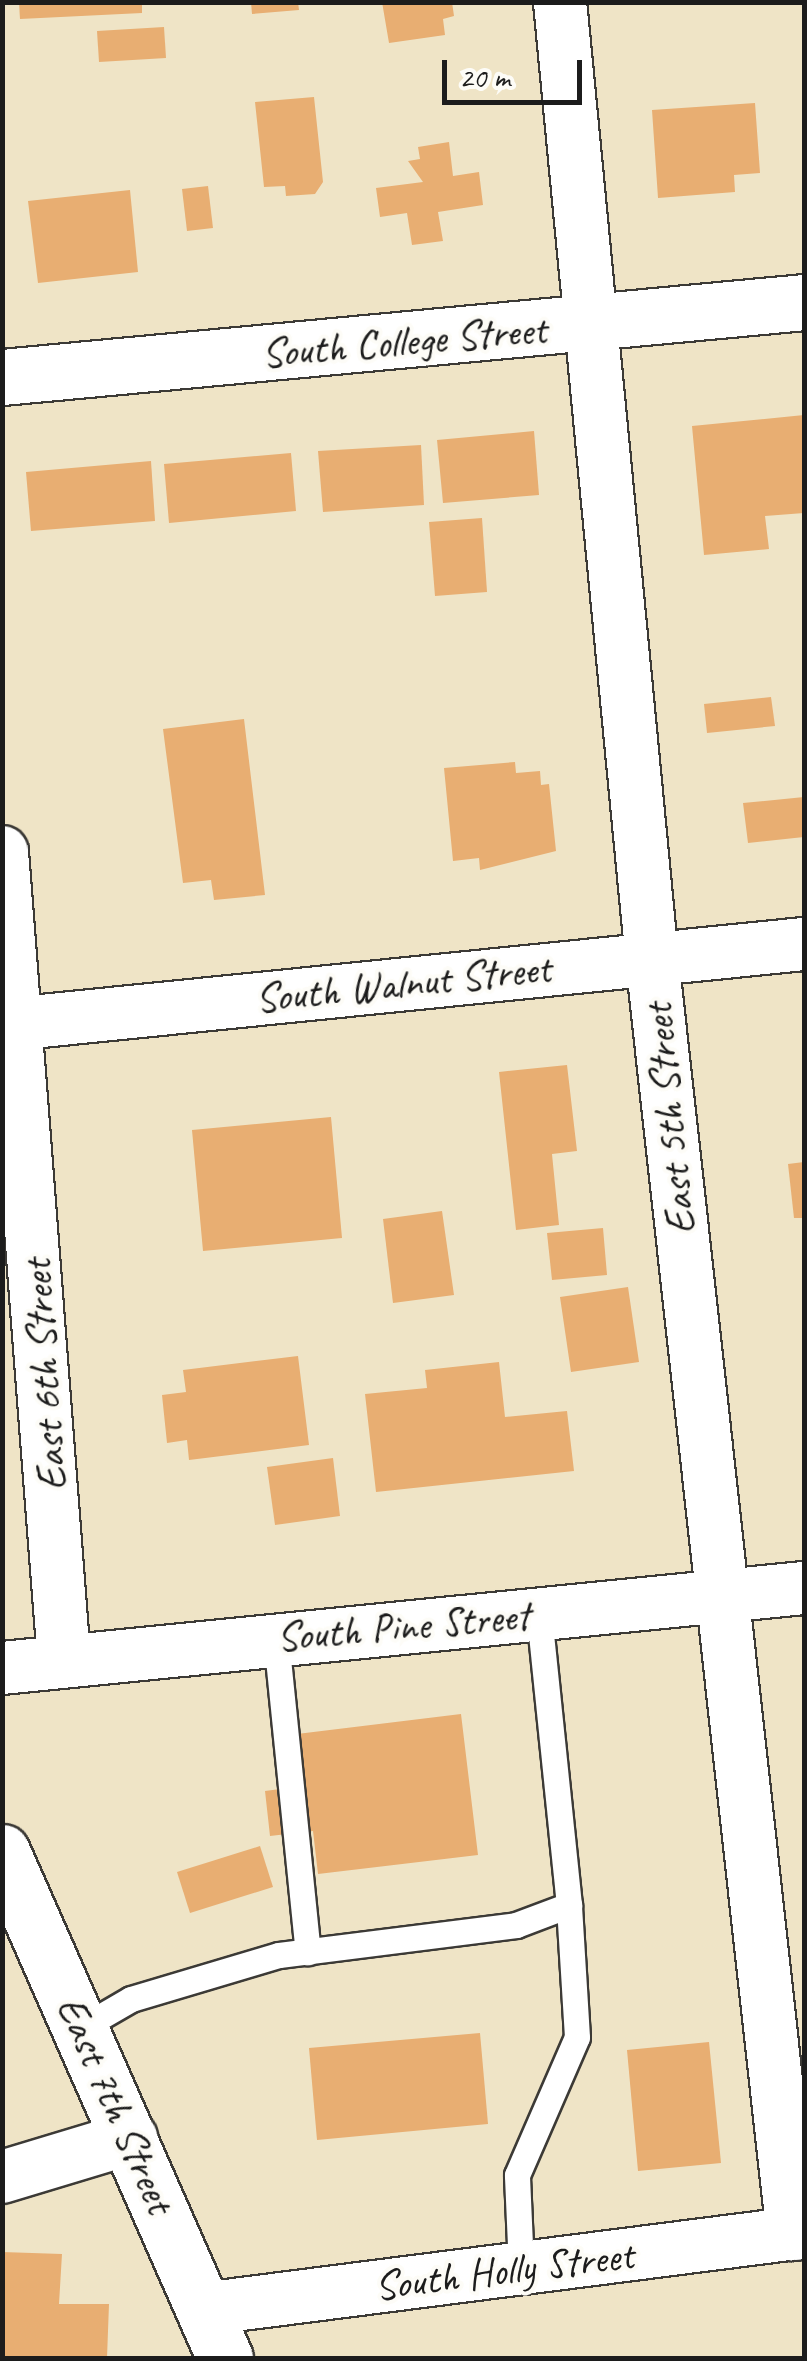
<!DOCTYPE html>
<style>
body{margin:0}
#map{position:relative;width:807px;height:2361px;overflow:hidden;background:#efe4c6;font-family:Caveat,sans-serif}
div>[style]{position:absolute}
.building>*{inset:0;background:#e8ae72}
.roads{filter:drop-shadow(2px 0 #3c3a36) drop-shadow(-2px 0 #3c3a36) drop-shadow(0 2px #3c3a36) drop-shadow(0 -2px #3c3a36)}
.lane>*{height:25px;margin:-12.5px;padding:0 12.5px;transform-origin:12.5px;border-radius:12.5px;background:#fff}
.street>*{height:52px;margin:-26px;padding:0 26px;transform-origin:26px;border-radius:26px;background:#fff}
.secondary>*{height:55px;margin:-27.5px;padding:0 27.5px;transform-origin:27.5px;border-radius:27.5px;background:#fff}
span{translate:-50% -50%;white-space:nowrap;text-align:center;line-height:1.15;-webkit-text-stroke:8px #fdfcf7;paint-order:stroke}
.street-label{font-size:42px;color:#1c1c1c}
.frame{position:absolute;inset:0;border:5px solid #1c1c1c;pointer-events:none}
.scale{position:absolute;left:442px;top:60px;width:140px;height:45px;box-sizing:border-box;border:5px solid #1c1c1c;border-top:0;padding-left:12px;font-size:30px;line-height:35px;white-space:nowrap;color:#1c1c1c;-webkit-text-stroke:8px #fdfcf7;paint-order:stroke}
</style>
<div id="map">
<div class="building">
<div style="clip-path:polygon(19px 2px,142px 2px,142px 13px,20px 19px)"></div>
<div style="clip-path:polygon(251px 2px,298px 2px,299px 10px,252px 14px)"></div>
<div style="clip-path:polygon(382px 2px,452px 2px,454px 16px,443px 19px,445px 35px,389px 43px)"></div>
<div style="clip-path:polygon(164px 27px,166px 58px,99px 62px,97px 31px)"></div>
<div style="clip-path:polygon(314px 97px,323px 182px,315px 194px,286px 196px,285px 186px,264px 187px,255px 102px)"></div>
<div style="clip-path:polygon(755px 103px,760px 173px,734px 175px,735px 192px,658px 198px,652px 110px)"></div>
<div style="clip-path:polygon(449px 142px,453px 176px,479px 172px,483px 205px,438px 212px,443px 241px,412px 245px,407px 213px,380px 217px,376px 188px,423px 182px,408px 161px,420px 159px,418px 147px)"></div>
<div style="clip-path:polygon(208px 186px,213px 228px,187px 231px,182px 189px)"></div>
<div style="clip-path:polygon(130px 190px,138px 272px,38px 283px,28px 201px)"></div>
<div style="clip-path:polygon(804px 415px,804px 513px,765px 516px,769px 549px,704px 555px,692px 426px)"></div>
<div style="clip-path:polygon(534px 431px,539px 495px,443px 503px,437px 440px)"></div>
<div style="clip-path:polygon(421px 445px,424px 505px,323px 512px,318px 451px)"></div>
<div style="clip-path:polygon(291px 453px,296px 511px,169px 523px,164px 464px)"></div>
<div style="clip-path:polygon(151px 461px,155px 521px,31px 531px,26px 472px)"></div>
<div style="clip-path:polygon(482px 518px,487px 592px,435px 596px,429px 522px)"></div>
<div style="clip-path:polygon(771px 697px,775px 726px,707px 733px,704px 704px)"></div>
<div style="clip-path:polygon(244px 719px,265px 895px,214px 900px,211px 880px,183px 883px,163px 729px)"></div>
<div style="clip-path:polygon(515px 762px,516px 773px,540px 771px,541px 785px,549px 784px,556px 851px,480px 870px,479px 858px,453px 861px,444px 768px)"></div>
<div style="clip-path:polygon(804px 797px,804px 837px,748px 843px,743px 803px)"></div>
<div style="clip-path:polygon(567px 1065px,577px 1151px,552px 1154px,559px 1225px,516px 1230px,499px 1072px)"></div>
<div style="clip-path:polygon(331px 1117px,342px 1238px,203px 1251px,192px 1130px)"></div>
<div style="clip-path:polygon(804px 1162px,804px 1218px,794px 1218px,788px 1164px)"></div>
<div style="clip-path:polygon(442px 1211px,454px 1295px,393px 1303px,383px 1219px)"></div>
<div style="clip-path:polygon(603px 1228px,607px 1275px,552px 1280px,547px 1233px)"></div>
<div style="clip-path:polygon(628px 1287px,639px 1362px,571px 1372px,560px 1297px)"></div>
<div style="clip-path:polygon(298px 1356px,309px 1445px,189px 1460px,187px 1440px,167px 1443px,162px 1395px,186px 1392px,183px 1370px)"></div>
<div style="clip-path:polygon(499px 1362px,505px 1417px,567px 1411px,574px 1471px,376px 1492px,365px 1394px,427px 1388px,425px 1370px)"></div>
<div style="clip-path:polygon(333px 1458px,340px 1516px,275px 1525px,267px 1467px)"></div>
<div style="clip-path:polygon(461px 1714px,478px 1855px,318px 1874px,313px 1831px,270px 1836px,265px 1791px,303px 1786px,297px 1734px)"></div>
<div style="clip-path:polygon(260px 1846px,273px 1887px,190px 1913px,177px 1872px)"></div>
<div style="clip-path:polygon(480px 2033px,488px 2124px,317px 2140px,309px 2048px)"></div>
<div style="clip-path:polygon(709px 2042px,721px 2163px,638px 2171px,627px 2050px)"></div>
<div style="clip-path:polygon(2px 2252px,62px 2254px,59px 2304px,109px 2304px,107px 2358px,2px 2358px)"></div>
</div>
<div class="roads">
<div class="lane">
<div style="left:276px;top:1639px;width:315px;rotate:84.2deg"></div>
<div style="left:81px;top:2028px;width:58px;rotate:-30.1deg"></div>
<div style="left:131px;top:1999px;width:154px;rotate:-16.6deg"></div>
<div style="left:279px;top:1955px;width:239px;rotate:-7.2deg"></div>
<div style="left:516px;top:1925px;width:57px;rotate:-20.7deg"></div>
<div style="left:569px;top:1905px;width:293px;rotate:-95.9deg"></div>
<div style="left:521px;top:2268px;width:93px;rotate:-92.5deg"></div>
<div style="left:517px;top:2175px;width:150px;rotate:-66.5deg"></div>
<div style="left:577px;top:2037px;width:132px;rotate:-93.5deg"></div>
</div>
<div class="street">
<div style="left:560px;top:2px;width:961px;rotate:84.51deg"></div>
<div style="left:652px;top:959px;width:1283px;rotate:83.69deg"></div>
<div style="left:2px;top:852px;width:809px;rotate:85.61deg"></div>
<div style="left:2px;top:1025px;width:806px;rotate:-5.77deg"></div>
<div style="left:2px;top:1668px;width:806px;rotate:-5.7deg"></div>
<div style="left:2px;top:2177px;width:135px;rotate:-16.8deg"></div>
<div style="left:203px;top:2309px;width:606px;rotate:-7.3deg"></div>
</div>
<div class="secondary">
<div style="left:2px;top:377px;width:805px;rotate:-5.34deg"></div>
<div style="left:2px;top:1852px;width:553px;rotate:66.22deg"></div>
</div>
</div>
<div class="street-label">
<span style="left:404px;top:342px;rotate:-5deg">South College Street</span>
<span style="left:403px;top:984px;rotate:-6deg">South Walnut Street</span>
<span style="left:670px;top:1119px;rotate:-96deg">East 5th Street</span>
<span style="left:45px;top:1375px;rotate:-94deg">East 6th Street</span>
<span style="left:403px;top:1627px;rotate:-5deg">South Pine Street</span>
<span style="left:115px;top:2105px;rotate:66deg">East 7th Street</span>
<span style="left:504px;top:2271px;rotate:-7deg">South Holly Street</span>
</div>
<div class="frame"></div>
<div class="scale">20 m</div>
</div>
